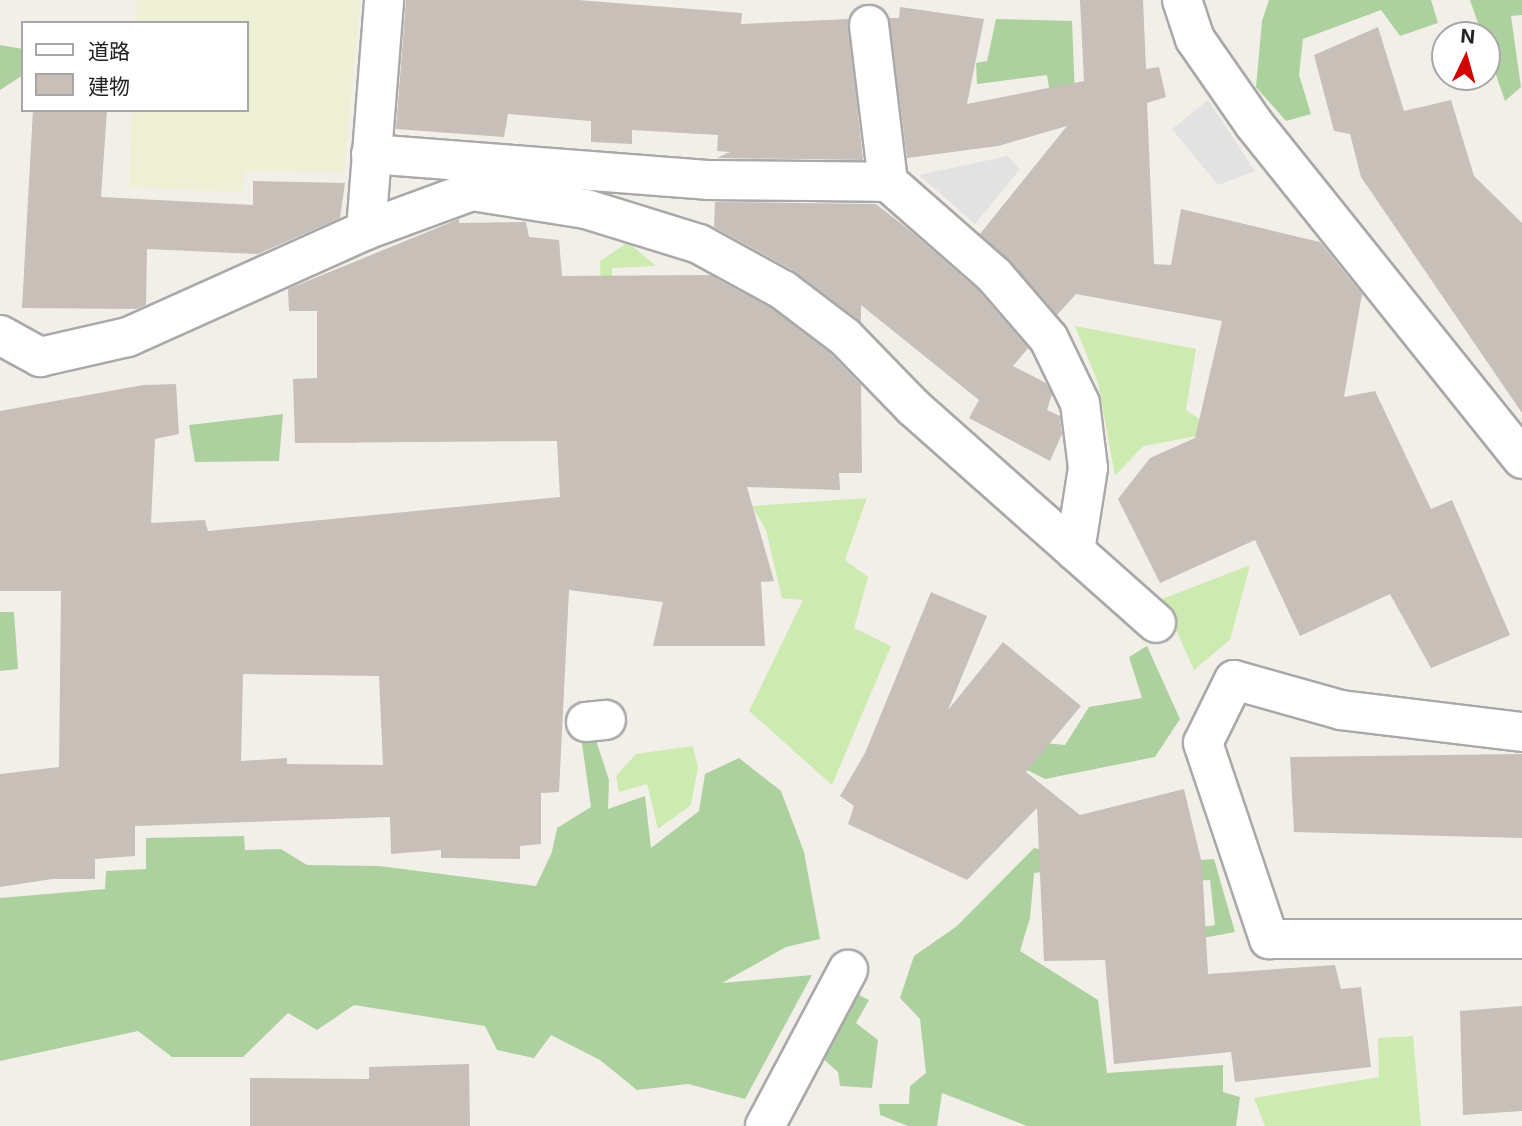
<!DOCTYPE html>
<meta charset="utf-8">
<style>
body{margin:0}
#map{position:relative;width:1522px;height:1126px;overflow:hidden;background:#f2efe9;font-family:Inter,"Noto Sans JP",sans-serif}
div>[style]{position:absolute}
.farmland>*{inset:0;background:#eef0d5}
.grass>*{inset:0;background:#cdebb0}
.forest>*{inset:0;background:#add19e}
.parking>*{inset:0;background:#e2e2e2}
.building>*{inset:0;background:#c7bfb8}
.roads{filter:drop-shadow(2px 0 #a9a9a9) drop-shadow(-2px 0 #a9a9a9) drop-shadow(0 2px #a9a9a9) drop-shadow(0 -2px #a9a9a9)}
.street>*{height:38px;margin:-19px;padding:0 19px;transform-origin:19px;border-radius:19px;background:#fff}
span{translate:-50% -50%;white-space:nowrap;text-align:center;line-height:1.15;-webkit-text-stroke:5px #fff;paint-order:stroke}
.legend{position:absolute;left:21px;top:21px;width:228px;height:91px;box-sizing:border-box;background:#fff;border:2px solid #a7a7a7;margin:0;padding:9px 12px;list-style:none;font-size:21px;color:#222}
.legend li{display:flex;align-items:center;gap:14px;height:35px}
.legend b{width:35px;border:2px solid #a7a7a7}
.north{position:absolute;left:1431px;top:21px;width:70px;height:70px;box-sizing:border-box;background:#fff;border:2px solid #a7a7a7;border-radius:50%;rotate:5deg;font-size:19px;font-weight:700;line-height:28px;text-align:center;color:#222}
.north::after{content:'';display:block;margin:auto;width:24px;height:32px;background:#d40000;clip-path:polygon(50% 0,100% 100%,50% 72%,0 100%)}
</style>
<div id="map">
<div class="farmland">
<div style="clip-path:polygon(137px 0,360px 0,344px 172px,246px 171px,242px 192px,129px 187px,132px 110px,247px 110px,247px 23px,136px 23px)"></div>
</div>
<div class="grass">
<div style="clip-path:polygon(628px 242px,656px 266px,612px 268px,612px 335px,602px 328px,600px 261px)"></div>
<div style="clip-path:polygon(1075px 326px,1196px 349px,1186px 410px,1219px 432px,1143px 446px,1115px 476px,1098px 383px)"></div>
<div style="clip-path:polygon(867px 498px,845px 560px,868px 577px,854px 628px,891px 646px,832px 785px,749px 711px,803px 600px,782px 598px,766px 530px,752px 506px)"></div>
<div style="clip-path:polygon(1250px 565px,1230px 640px,1194px 670px,1162px 599px)"></div>
<div style="clip-path:polygon(693px 746px,698px 768px,691px 805px,658px 829px,647px 784px,619px 792px,616px 776px,636px 754px)"></div>
<div style="clip-path:polygon(1413px 1036px,1421px 1126px,1265px 1126px,1254px 1098px,1379px 1077px,1378px 1038px)"></div>
</div>
<div class="forest">
<div style="clip-path:polygon(1269px 0,1431px 0,1438px 23px,1400px 36px,1381px 10px,1303px 39px,1299px 75px,1311px 114px,1286px 121px,1256px 87px,1262px 21px)"></div>
<div style="clip-path:polygon(1470px 0,1522px 0,1522px 15px,1511px 16px,1521px 87px,1505px 101px,1487px 49px,1487px 35px,1482px 35px)"></div>
<div style="clip-path:polygon(996px 19px,1072px 21px,1076px 123px,1055px 126px,1047px 75px,977px 84px,976px 63px,987px 61px)"></div>
<div style="clip-path:polygon(0 45px,23px 49px,23px 75px,0 90px)"></div>
<div style="clip-path:polygon(283px 414px,279px 461px,195px 462px,189px 425px)"></div>
<div style="clip-path:polygon(0 612px,14px 612px,18px 669px,0 671px)"></div>
<div style="clip-path:polygon(1147px 646px,1180px 719px,1155px 757px,1045px 779px,1011px 762px,1022px 741px,1065px 745px,1089px 707px,1142px 698px,1129px 657px)"></div>
<div style="clip-path:polygon(581px 737px,595px 737px,609px 780px,608px 809px,645px 796px,651px 848px,699px 811px,705px 774px,739px 758px,781px 791px,804px 852px,820px 939px,786px 947px,722px 983px,812px 975px,745px 1099px,688px 1084px,637px 1090px,600px 1060px,551px 1035px,534px 1058px,497px 1050px,485px 1026px,354px 1005px,317px 1030px,288px 1013px,243px 1057px,172px 1057px,138px 1031px,0 1061px,0 898px,105px 889px,106px 871px,146px 869px,146px 838px,244px 836px,245px 850px,281px 849px,307px 865px,379px 866px,536px 886px,552px 852px,557px 828px,591px 807px)"></div>
<div style="clip-path:polygon(1034px 848px,1109px 864px,1034px 873px,1030px 918px,1020px 951px,1098px 1000px,1107px 1073px,1223px 1065px,1223px 1092px,1240px 1097px,1236px 1126px,1027px 1126px,942px 1093px,937px 1126px,908px 1126px,880px 1115px,879px 1104px,909px 1104px,910px 1086px,926px 1073px,920px 1019px,900px 998px,914px 956px,957px 926px)"></div>
<div style="clip-path:polygon(1214px 859px,1235px 932px,1176px 943px,1175px 931px,1215px 925px,1210px 880px,1191px 881px,1186px 861px)"></div>
<div style="clip-path:polygon(847px 989px,869px 1000px,856px 1023px,878px 1040px,872px 1088px,840px 1086px,838px 1072px,821px 1057px)"></div>
</div>
<div class="parking">
<div style="clip-path:polygon(1208px 100px,1255px 171px,1218px 185px,1172px 129px)"></div>
<div style="clip-path:polygon(1008px 156px,1020px 169px,975px 224px,919px 175px)"></div>
</div>
<div class="building">
<div style="clip-path:polygon(406px 0,578px 0,742px 13px,741px 24px,848px 19px,863px 160px,717px 158px,730px 152px,717px 151px,718px 135px,632px 130px,632px 144px,591px 142px,591px 121px,508px 114px,504px 137px,396px 129px)"></div>
<div style="clip-path:polygon(1080px 0,1143px 0,1146px 69px,1159px 67px,1166px 97px,1147px 103px,1154px 264px,1171px 265px,1181px 209px,1320px 242px,1362px 294px,1344px 397px,1375px 391px,1431px 509px,1452px 500px,1510px 635px,1431px 668px,1390px 594px,1300px 636px,1255px 540px,1160px 583px,1118px 499px,1150px 458px,1195px 438px,1222px 321px,1076px 294px,1057px 315px,1010px 261px,980px 234px,1067px 126px,998px 146px,907px 158px,889px 18px,899px 18px,900px 7px,984px 19px,967px 104px,1084px 81px)"></div>
<div style="clip-path:polygon(1378px 27px,1404px 111px,1451px 100px,1474px 176px,1522px 223px,1522px 413px,1361px 177px,1350px 134px,1334px 131px,1314px 55px)"></div>
<div style="clip-path:polygon(33px 110px,107px 110px,101px 197px,253px 205px,253px 181px,345px 183px,340px 218px,258px 254px,147px 249px,146px 305px,136px 309px,22px 308px)"></div>
<div style="clip-path:polygon(715px 202px,876px 204px,908px 229px,978px 290px,1028px 348px,1013px 366px,1046px 383px,1052px 394px,1047px 410px,1060px 416px,1062px 434px,1050px 461px,969px 418px,979px 400px,861px 305px,861px 322px,794px 271px,714px 227px)"></div>
<div style="clip-path:polygon(evenodd,459px 219px,459px 223px,526px 222px,529px 237px,559px 240px,562px 276px,710px 275px,771px 308px,830px 353px,861px 385px,862px 473px,839px 473px,840px 490px,747px 487px,774px 581px,761px 582px,765px 646px,653px 646px,663px 602px,569px 590px,559px 792px,541px 793px,541px 844px,520px 846px,520px 859px,441px 858px,441px 850px,391px 854px,390px 817px,135px 826px,135px 856px,95px 859px,95px 879px,52px 879px,0 887px,0 774px,59px 767px,61px 591px,0 591px,0 411px,143px 385px,176px 384px,179px 434px,155px 439px,151px 523px,205px 520px,208px 531px,560px 497px,557px 441px,295px 443px,293px 379px,317px 378px,317px 311px,289px 311px,288px 289px,459px 219px,243px 674px,379px 676px,383px 765px,287px 764px,287px 758px,241px 761px,243px 674px)"></div>
<div style="clip-path:polygon(931px 592px,987px 616px,948px 710px,1003px 642px,1081px 706px,1026px 772px,1080px 815px,1184px 789px,1202px 864px,1208px 974px,1335px 965px,1341px 989px,1361px 987px,1371px 1067px,1235px 1082px,1231px 1052px,1114px 1064px,1105px 960px,1044px 961px,1037px 808px,967px 880px,848px 824px,854px 806px,840px 796px,865px 753px)"></div>
<div style="clip-path:polygon(1522px 754px,1522px 838px,1294px 832px,1290px 757px)"></div>
<div style="clip-path:polygon(1522px 1006px,1522px 1111px,1463px 1115px,1460px 1011px)"></div>
<div style="clip-path:polygon(469px 1064px,470px 1126px,250px 1126px,250px 1078px,369px 1079px,369px 1067px)"></div>
</div>
<div class="roads">
<div class="street">
<div style="left:1182px;top:0;width:41px;rotate:71.6deg"></div>
<div style="left:1195px;top:39px;width:103px;rotate:55.2deg"></div>
<div style="left:1254px;top:124px;width:429px;rotate:51.3deg"></div>
<div style="left:869px;top:25px;width:158px;rotate:83.1deg"></div>
<div style="left:888px;top:182px;width:141px;rotate:41.3deg"></div>
<div style="left:994px;top:275px;width:84px;rotate:49.3deg"></div>
<div style="left:1049px;top:339px;width:71px;rotate:64.2deg"></div>
<div style="left:1080px;top:403px;width:65px;rotate:83deg"></div>
<div style="left:1088px;top:468px;width:84px;rotate:98.9deg"></div>
<div style="left:371px;top:154px;width:337px;rotate:4.4deg"></div>
<div style="left:707px;top:180px;width:181px;rotate:0.6deg"></div>
<div style="left:366px;top:230px;width:231px;rotate:-85.5deg"></div>
<div style="left:0;top:335px;width:46px;rotate:28.8deg"></div>
<div style="left:40px;top:357px;width:90px;rotate:-12.8deg"></div>
<div style="left:128px;top:337px;width:261px;rotate:-24.2deg"></div>
<div style="left:366px;top:230px;width:113px;rotate:-20.2deg"></div>
<div style="left:472px;top:191px;width:115px;rotate:9deg"></div>
<div style="left:586px;top:209px;width:118px;rotate:17.2deg"></div>
<div style="left:699px;top:244px;width:96px;rotate:28.7deg"></div>
<div style="left:783px;top:290px;width:78px;rotate:37.2deg"></div>
<div style="left:845px;top:337px;width:98px;rotate:45.8deg"></div>
<div style="left:913px;top:407px;width:325px;rotate:41.6deg"></div>
<div style="left:586px;top:722px;width:20px;rotate:-6deg"></div>
<div style="left:1522px;top:732px;width:182px;rotate:-173.1deg"></div>
<div style="left:1341px;top:710px;width:111px;rotate:-164.3deg"></div>
<div style="left:1234px;top:680px;width:70px;rotate:116.2deg"></div>
<div style="left:1203px;top:743px;width:207px;rotate:71.4deg"></div>
<div style="left:1269px;top:939px;width:253px"></div>
<div style="left:765px;top:1126px;width:177px;rotate:-62deg"></div>
</div>
</div>
<ul class="legend">
<li><b style="height:9px;background:#fff"></b>道路</li>
<li><b style="height:19px;background:#c7bfb8"></b>建物</li>
</ul>
<div class="north">N</div>
</div>
